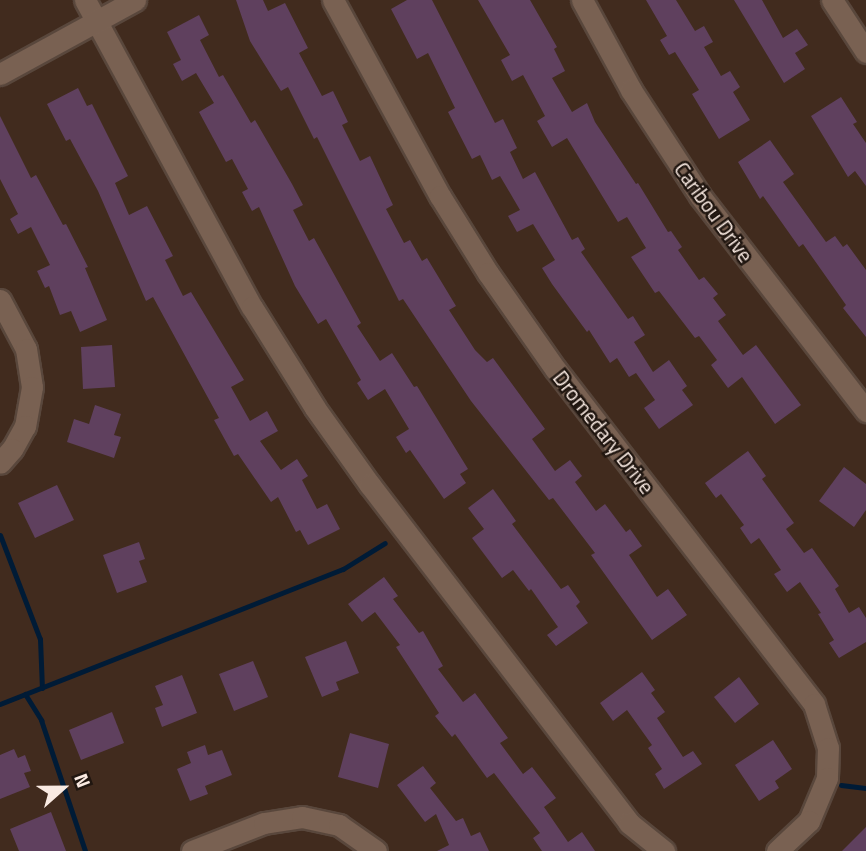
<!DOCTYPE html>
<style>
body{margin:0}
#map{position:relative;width:866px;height:851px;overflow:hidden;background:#412b1e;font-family:"Titillium Web",sans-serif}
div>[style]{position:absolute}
.stream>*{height:5px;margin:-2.5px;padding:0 2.5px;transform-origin:2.5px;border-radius:2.5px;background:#001b36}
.building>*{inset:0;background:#5f405e}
.roads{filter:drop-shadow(2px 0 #59473c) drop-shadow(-2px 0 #59473c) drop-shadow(0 2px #59473c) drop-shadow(0 -2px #59473c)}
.minor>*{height:21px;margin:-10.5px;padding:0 10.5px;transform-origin:10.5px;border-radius:10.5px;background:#796152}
span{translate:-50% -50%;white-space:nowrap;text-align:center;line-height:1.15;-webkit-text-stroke:5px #201610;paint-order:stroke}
.street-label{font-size:21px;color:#f9eae2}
.north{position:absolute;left:28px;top:753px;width:70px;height:70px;-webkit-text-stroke:5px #201610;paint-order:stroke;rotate:69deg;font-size:19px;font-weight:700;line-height:28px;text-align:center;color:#f9eae2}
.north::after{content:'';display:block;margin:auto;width:24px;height:32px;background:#f9eae2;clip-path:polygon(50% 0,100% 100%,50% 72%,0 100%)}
</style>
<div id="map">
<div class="stream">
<div style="left:0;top:535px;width:111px;rotate:69deg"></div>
<div style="left:40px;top:639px;width:49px;rotate:87.7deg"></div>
<div style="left:25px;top:694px;width:31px;rotate:58deg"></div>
<div style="left:41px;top:720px;width:138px;rotate:71.4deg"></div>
<div style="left:0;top:704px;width:369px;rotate:-21.5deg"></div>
<div style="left:343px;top:569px;width:49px;rotate:-31.8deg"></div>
<div style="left:841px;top:785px;width:25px;rotate:7deg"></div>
</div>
<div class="building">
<div style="clip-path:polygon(236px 0,263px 0,268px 11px,285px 3px,308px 48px,299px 53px,322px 96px,333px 91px,348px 122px,342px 125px,360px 161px,370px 156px,393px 205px,386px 209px,404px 243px,410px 240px,422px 261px,427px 258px,456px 306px,449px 310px,475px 350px,487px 362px,493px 358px,545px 429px,532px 439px,555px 471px,570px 460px,582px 476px,575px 482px,596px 511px,605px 504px,626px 532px,630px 529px,642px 546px,629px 555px,657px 597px,668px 589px,687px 615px,652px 640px,591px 555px,595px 553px,553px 498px,549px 500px,471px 401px,403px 299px,399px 301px,317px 137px,314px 139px,288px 87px,281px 91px,250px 41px)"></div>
<div style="clip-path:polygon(407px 0,432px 0,495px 123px,503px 119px,517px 148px,510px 152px,523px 179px,535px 172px,572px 240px,578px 237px,585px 249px,581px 252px,628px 319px,633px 316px,645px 335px,634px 342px,653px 372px,669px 360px,687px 386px,682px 390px,693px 405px,659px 429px,644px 408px,655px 400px,636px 373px,629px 377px,617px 358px,610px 363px,589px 330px,587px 332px,552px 284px,542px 268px,555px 260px,533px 224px,517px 232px,508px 216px,520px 210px,500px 176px,492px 180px,480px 155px,472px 159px,448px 112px,455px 108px,428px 53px,417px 59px,391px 9px)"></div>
<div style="clip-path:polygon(478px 0,530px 0,557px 47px,554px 49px,565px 71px,552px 78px,572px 112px,587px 103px,595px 122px,636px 184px,638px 183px,668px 232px,671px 231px,682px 247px,678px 250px,699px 280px,704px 277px,718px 294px,713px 298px,726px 315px,718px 321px,743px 355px,756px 345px,801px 405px,775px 424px,742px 377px,728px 388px,711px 365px,717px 360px,699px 336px,695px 338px,659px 291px,655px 293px,631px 257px,646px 248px,627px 217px,618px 222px,567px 138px,552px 147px,537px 121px,545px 116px,523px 75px,512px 81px,501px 60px,510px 55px)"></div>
<div style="clip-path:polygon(646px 0,676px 0,695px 31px,704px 26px,713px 42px,704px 47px,721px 76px,730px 71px,740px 87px,733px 92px,750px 120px,719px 139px,692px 94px,699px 90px,675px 52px,669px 55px,660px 40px,667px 36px)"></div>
<div style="clip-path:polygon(734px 0,762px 0,783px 38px,797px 29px,808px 45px,795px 53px,805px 69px,784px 83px)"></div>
<div style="clip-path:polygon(199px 15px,209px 35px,200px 40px,219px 77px,223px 75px,251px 123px,255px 120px,292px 184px,303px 205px,293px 210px,309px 241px,314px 238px,361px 323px,357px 326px,380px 361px,392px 353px,414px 387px,417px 386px,468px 469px,460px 474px,466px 483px,444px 499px,410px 450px,406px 453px,396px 437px,409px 429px,385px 389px,368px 400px,357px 383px,361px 380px,326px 319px,318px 324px,295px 286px,259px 207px,252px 211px,242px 192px,248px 189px,232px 159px,226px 162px,199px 112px,214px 103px,196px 73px,182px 81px,173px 64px,181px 60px,167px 32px)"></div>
<div style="clip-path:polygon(78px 88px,87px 106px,92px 104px,128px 176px,115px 183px,129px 215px,147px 206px,173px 256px,165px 260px,183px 296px,191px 292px,244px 380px,231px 387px,250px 421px,267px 411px,278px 431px,260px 441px,281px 470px,297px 459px,308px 476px,302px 480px,317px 509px,327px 504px,340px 529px,308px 545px,300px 530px,296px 532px,278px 497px,271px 502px,238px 454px,234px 456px,214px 420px,219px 418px,153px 297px,146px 301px,98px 191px,70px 139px,66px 141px,47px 104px)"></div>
<div style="clip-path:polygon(841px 97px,857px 122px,853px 124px,866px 143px,866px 186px,855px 171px,848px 177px,811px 116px)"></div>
<div style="clip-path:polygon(0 116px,31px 178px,36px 175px,63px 225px,66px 224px,88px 267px,85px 268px,107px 320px,80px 332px,71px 311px,60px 315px,49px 286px,45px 288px,37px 271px,50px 265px,31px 227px,18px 234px,10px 219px,18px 214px,0 179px)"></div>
<div style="clip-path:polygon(770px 140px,794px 174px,783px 182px,826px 242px,835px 236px,843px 247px,847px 244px,866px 270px,866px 337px,843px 308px,846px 305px,803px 244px,799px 247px,763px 196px,760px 199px,738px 162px)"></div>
<div style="clip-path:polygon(112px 345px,115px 387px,83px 389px,81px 347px)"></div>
<div style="clip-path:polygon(95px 405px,121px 414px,114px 435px,121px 437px,114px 458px,67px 442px,74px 419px,89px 424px)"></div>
<div style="clip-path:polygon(748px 451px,766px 476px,762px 479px,794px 523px,786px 529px,804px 553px,812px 548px,839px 586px,835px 589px,849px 613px,859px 607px,866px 618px,866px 642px,839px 658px,829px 643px,834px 640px,818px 614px,821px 613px,800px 582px,787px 592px,774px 574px,781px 570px,759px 538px,751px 544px,740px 528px,744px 525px,721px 494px,716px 498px,705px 483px)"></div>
<div style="clip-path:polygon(844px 467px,866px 484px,866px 510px,854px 527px,819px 501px)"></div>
<div style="clip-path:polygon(57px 485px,74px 520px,35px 538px,18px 503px)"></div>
<div style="clip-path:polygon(493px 489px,516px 521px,512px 524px,561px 589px,568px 585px,580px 602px,576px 606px,588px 623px,556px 646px,547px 635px,558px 627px,531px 589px,529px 591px,513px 570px,502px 578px,472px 538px,484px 529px,468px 508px)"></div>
<div style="clip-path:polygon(139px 542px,145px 559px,139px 561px,147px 582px,117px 593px,103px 555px)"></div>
<div style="clip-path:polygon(384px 577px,398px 596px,393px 599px,419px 633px,423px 631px,443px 666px,438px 669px,463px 702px,475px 693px,508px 738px,500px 743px,523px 774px,532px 767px,556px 798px,544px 807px,568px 842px,582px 832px,595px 851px,542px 851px,533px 838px,540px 833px,494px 773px,487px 778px,455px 734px,452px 737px,435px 716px,439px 713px,396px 647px,400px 645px,375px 612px,362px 622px,348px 604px)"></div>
<div style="clip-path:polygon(346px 641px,359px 673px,336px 682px,339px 690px,322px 697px,305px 657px)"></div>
<div style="clip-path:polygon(253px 661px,268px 697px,234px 711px,219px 674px)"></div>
<div style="clip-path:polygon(642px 672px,655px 690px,651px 693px,665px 712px,657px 718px,683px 757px,693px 751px,702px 764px,664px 789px,655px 774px,662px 769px,648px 748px,652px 745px,627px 710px,613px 721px,600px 703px)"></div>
<div style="clip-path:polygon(182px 675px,197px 713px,162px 727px,155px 708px,163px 705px,155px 686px)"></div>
<div style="clip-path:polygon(739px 677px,759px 704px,735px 723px,714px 697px)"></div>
<div style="clip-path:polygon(112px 712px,124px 743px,81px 760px,69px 730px)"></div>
<div style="clip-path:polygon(350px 733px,389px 744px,378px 788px,338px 777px)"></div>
<div style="clip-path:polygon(773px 740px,792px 769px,775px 781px,779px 788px,759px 801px,735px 765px)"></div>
<div style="clip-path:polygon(205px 745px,208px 755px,222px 750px,232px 775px,205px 786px,208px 794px,190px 801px,177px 769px,191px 763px,187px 752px)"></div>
<div style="clip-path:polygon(14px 749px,18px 758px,25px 755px,31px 771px,24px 773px,30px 787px,0 799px,0 755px)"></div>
<div style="clip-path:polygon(423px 766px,436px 783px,430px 788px,456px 821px,463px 818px,471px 836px,480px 832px,489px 851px,437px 851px,449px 845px,436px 814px,425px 822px,397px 785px)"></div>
<div style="clip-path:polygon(51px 812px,66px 851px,19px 851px,10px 829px)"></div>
<div style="clip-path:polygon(866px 827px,866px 851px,842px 851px)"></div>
</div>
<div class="roads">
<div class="minor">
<div style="left:85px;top:0;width:349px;rotate:61.5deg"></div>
<div style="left:252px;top:307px;width:119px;rotate:58deg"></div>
<div style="left:315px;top:408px;width:95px;rotate:54.5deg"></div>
<div style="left:370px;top:485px;width:426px;rotate:52.5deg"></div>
<div style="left:629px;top:823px;width:45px;rotate:38.7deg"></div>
<div style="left:333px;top:0;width:223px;rotate:61.4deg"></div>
<div style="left:440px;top:196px;width:91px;rotate:58.1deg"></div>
<div style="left:488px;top:273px;width:118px;rotate:55deg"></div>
<div style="left:556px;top:370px;width:422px;rotate:52.3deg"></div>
<div style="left:814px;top:704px;width:46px;rotate:72.3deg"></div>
<div style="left:828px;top:748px;width:30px;rotate:92deg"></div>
<div style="left:827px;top:778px;width:47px;rotate:112.7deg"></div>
<div style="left:809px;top:821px;width:44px;rotate:136.8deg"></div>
<div style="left:582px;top:0;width:102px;rotate:61.4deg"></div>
<div style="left:631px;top:90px;width:126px;rotate:56.9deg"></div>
<div style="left:700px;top:196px;width:272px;rotate:52.3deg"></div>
<div style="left:832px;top:0;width:62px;rotate:56.8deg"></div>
<div style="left:0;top:74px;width:154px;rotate:-28.7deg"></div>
<div style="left:0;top:300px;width:55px;rotate:62deg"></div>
<div style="left:26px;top:349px;width:38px;rotate:81deg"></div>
<div style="left:32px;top:387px;width:40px;rotate:100deg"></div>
<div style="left:25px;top:426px;width:26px;rotate:119deg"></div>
<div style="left:12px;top:449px;width:18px;rotate:131deg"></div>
<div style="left:192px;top:851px;width:77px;rotate:-21.3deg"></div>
<div style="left:264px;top:823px;width:38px;rotate:-9deg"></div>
<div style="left:302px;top:817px;width:38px;rotate:12deg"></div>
<div style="left:339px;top:825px;width:45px;rotate:35.1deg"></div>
</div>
</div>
<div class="street-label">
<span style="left:714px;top:212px;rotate:54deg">Caribou Drive</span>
<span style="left:604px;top:432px;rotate:52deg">Dromedary Drive</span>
</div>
<div class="north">N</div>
</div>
